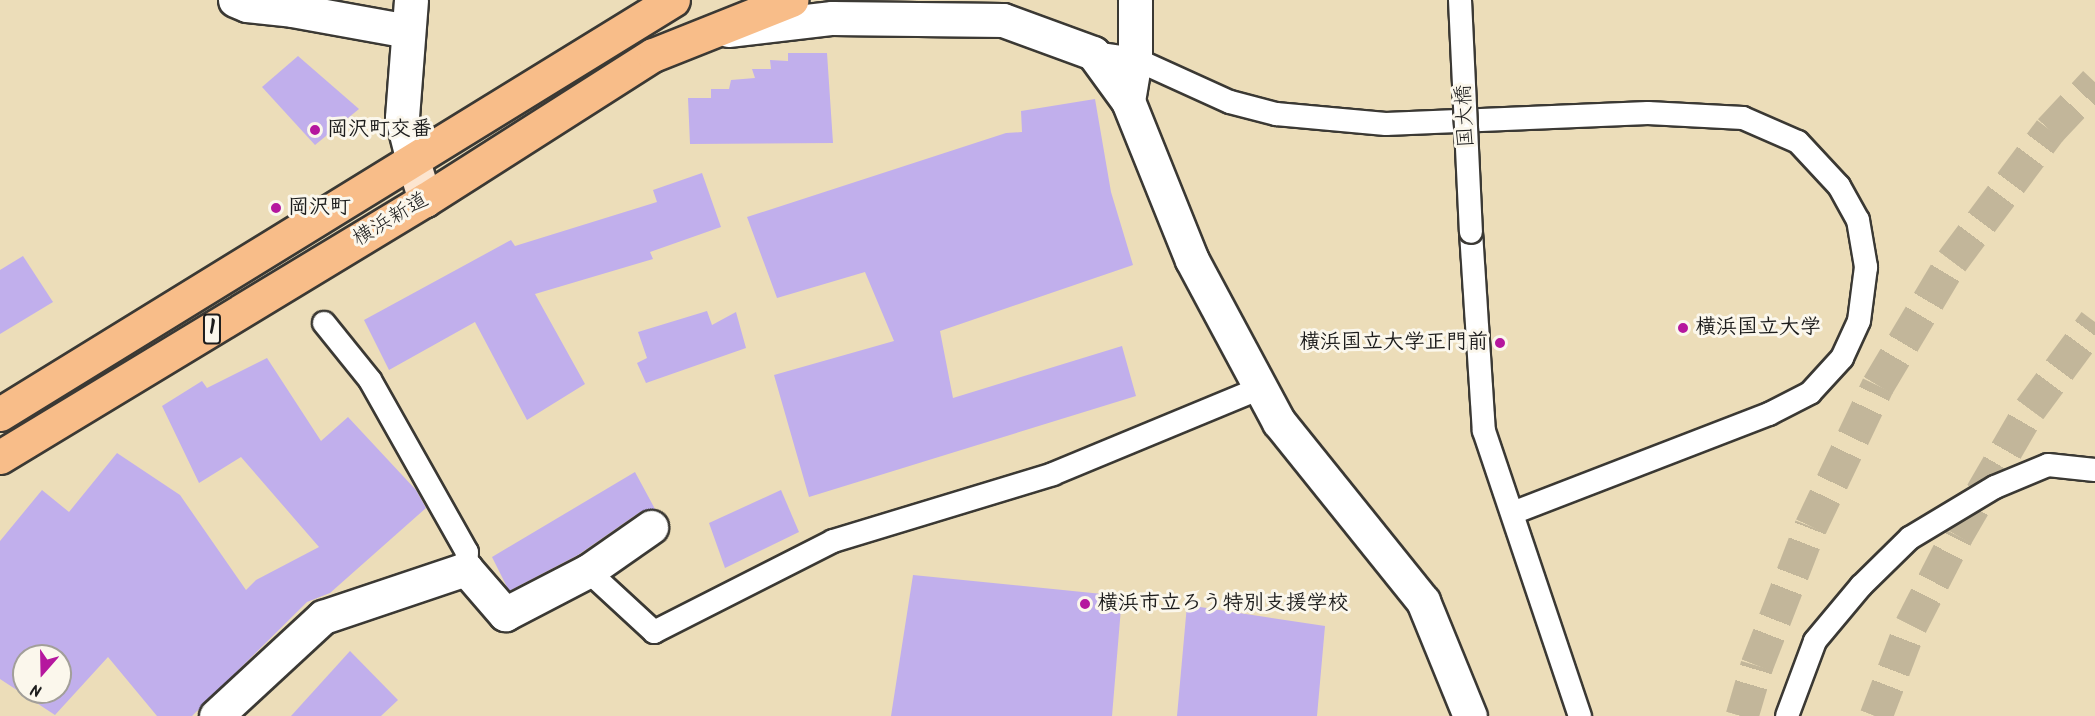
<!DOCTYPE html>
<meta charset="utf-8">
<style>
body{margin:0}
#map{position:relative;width:2095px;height:716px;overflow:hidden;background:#ecddb9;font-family:Kalam,"Klee One",sans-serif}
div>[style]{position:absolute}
.building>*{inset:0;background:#c1afec}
.highway-tunnel>*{height:33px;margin-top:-16.5px;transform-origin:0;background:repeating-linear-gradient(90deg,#c2b69a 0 33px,transparent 0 49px)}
.roads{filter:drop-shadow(2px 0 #3b3934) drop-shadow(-2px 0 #3b3934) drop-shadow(0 2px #3b3934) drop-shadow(0 -2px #3b3934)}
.lane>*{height:22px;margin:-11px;padding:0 11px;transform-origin:11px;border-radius:11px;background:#fff}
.street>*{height:33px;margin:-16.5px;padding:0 16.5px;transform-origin:16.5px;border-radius:16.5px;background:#fff}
.secondary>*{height:33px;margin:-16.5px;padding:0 16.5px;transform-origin:16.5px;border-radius:16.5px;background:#fce5d0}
.highway>*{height:33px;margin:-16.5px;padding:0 16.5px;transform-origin:16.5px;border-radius:16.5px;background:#f8bd89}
.bridges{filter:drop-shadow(2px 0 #3b3934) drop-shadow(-2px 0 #3b3934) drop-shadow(0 2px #3b3934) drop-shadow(0 -2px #3b3934)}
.lane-bridge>*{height:22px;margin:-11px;padding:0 11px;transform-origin:11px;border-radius:11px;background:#fff}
.dots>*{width:16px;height:16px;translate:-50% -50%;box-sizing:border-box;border:3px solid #fbf7ec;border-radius:50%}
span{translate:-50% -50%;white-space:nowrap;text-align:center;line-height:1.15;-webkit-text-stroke:6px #fbf7ec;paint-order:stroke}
.shield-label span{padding:2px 4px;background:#fbf7ec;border:2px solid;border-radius:4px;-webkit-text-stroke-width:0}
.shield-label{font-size:20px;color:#1c1c1c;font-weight:700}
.street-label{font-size:21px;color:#1c1c1c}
.poi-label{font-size:21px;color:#1c1c1c;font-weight:700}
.left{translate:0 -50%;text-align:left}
.right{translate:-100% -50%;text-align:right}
.north{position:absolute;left:12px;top:644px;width:60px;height:60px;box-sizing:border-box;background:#fbf7ec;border:2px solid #a29f99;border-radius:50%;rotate:200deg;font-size:16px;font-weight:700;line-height:24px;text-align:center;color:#1c1c1c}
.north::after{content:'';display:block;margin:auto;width:21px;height:27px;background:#b5179e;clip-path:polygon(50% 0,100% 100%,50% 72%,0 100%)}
</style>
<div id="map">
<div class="building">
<div style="clip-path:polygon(788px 53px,827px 53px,833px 143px,690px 144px,688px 98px,711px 98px,711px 89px,729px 89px,731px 80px,755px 78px,752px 69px,771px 69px,770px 60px,788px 61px)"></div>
<div style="clip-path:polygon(298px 56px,359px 109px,315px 145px,262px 87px)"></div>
<div style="clip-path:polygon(1095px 99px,1111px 192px,1133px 265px,940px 331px,953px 398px,1122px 346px,1136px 396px,809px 497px,774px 375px,894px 341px,865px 272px,777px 298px,747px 217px,1006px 133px,1022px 132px,1021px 111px)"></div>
<div style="clip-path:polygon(702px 173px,721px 227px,650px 252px,653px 259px,535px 294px,585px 384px,527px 420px,475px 322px,389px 370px,364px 320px,511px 240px,515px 246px,657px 202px,653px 190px)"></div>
<div style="clip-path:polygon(23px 256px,53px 302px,0 334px,0 270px)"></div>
<div style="clip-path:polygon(707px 311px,712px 325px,736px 312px,746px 348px,646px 383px,637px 363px,647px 358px,638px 332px)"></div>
<div style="clip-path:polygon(evenodd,267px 358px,321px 441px,348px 417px,416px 490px,426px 508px,330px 593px,307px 602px,192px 716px,157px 716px,108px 657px,55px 715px,0 679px,0 541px,42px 490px,69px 512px,117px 453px,180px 495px,246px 590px,256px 580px,319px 547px,241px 457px,199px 483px,162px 406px,202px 381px,207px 388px,267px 358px,24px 656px,60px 656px,60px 692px,24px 692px,24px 656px)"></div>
<div style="clip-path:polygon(635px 472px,655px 509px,640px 512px,578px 555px,509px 591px,492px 557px)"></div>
<div style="clip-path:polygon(781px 490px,799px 532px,725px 568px,709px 523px)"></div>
<div style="clip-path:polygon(913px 575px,1122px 596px,1112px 716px,891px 716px)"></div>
<div style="clip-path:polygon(1187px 605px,1325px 626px,1317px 716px,1177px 716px)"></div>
<div style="clip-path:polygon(350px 651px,398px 700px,381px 716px,291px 716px)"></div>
</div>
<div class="highway-tunnel">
<div style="left:1742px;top:716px;width:53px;rotate:-73.6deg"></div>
<div style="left:1757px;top:665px;width:149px;rotate:-68.8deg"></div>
<div style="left:1811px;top:526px;width:156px;rotate:-64.6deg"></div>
<div style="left:1878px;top:385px;width:144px;rotate:-59.2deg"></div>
<div style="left:1952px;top:261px;width:164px;rotate:-53.2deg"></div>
<div style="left:2050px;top:130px;width:66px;rotate:-46.8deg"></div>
<div style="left:1876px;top:716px;width:97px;rotate:-69deg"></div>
<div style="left:1911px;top:625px;width:101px;rotate:-62.9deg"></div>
<div style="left:1957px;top:535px;width:146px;rotate:-59.9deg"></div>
<div style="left:2030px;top:409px;width:109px;rotate:-53.5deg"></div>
</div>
<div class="roads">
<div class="lane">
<div style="left:1093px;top:53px;width:42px;rotate:8.1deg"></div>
<div style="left:1135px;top:59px;width:104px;rotate:24.4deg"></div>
<div style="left:1230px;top:102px;width:48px;rotate:14.6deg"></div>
<div style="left:1276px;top:114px;width:110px;rotate:5.2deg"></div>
<div style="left:1386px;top:124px;width:262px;rotate:-2.4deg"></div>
<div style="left:1648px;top:113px;width:95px;rotate:3deg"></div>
<div style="left:1743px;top:118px;width:60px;rotate:23.6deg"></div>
<div style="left:1798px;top:142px;width:60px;rotate:47deg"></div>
<div style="left:1839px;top:186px;width:39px;rotate:61deg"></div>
<div style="left:1858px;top:220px;width:48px;rotate:80.3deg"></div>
<div style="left:1866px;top:267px;width:54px;rotate:97.4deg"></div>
<div style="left:1859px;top:321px;width:41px;rotate:114.7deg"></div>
<div style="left:1842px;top:358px;width:47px;rotate:132.4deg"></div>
<div style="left:1810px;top:393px;width:46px;rotate:152.9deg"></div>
<div style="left:1769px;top:414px;width:275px;rotate:158.9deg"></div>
<div style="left:1471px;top:232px;width:199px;rotate:86.3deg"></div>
<div style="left:1484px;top:431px;width:301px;rotate:71.4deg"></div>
<div style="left:324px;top:323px;width:73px;rotate:51.1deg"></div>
<div style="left:370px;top:380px;width:197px;rotate:60.6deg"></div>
<div style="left:467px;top:552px;width:17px;rotate:93deg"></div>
<div style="left:588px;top:571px;width:90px;rotate:42.7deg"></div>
<div style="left:654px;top:632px;width:201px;rotate:-26.9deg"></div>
<div style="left:833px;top:541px;width:230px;rotate:-16.9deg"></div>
<div style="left:1053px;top:474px;width:225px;rotate:-22.5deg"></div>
<div style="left:1787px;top:716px;width:80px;rotate:-69.5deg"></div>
<div style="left:1815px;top:641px;width:72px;rotate:-50.1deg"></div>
<div style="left:1861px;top:586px;width:69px;rotate:-44.4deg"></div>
<div style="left:1910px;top:538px;width:99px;rotate:-31deg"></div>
<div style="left:1995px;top:487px;width:57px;rotate:-22.5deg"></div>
<div style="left:2048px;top:465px;width:47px;rotate:6.1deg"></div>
</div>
<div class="street">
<div style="left:235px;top:0;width:13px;rotate:23deg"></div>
<div style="left:247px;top:5px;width:45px;rotate:6.3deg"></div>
<div style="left:292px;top:10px;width:118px;rotate:10.3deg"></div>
<div style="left:411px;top:0;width:118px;rotate:94.4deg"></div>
<div style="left:402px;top:118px;width:44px;rotate:75.7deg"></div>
<div style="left:728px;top:30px;width:105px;rotate:-6.6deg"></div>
<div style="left:832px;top:18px;width:171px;rotate:0.7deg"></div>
<div style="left:1003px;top:20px;width:96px;rotate:20.1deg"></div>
<div style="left:1093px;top:53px;width:59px;rotate:53.9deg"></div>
<div style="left:1128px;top:101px;width:171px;rotate:68.1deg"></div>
<div style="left:1192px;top:260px;width:184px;rotate:61.8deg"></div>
<div style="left:1279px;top:422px;width:230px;rotate:51.2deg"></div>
<div style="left:1423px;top:601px;width:124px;rotate:67.8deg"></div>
<div style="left:1128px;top:101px;width:43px;rotate:-80.5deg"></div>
<div style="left:1135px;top:59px;width:59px;rotate:-90deg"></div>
<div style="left:216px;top:716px;width:146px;rotate:-42.8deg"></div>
<div style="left:323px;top:617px;width:151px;rotate:-18.6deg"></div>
<div style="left:466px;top:569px;width:60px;rotate:49.1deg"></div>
<div style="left:505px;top:614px;width:93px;rotate:-27.4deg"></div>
<div style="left:588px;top:571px;width:77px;rotate:-34.9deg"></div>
</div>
<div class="secondary">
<div style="left:413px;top:161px;width:41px;rotate:72.9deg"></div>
</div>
<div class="highway">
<div style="left:0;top:414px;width:790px;rotate:-31.6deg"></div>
<div style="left:0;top:457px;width:497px;rotate:-31.2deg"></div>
<div style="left:425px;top:200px;width:270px;rotate:-32.5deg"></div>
<div style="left:653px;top:55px;width:149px;rotate:-21.7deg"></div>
</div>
</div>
<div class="bridges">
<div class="lane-bridge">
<div style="left:1460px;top:0;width:232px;rotate:87.3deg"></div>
</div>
</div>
<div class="dots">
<div style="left:315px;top:130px;background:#b5179e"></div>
<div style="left:276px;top:208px;background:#b5179e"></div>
<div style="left:1683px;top:328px;background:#b5179e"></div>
<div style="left:1500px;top:343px;background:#b5179e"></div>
<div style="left:1085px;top:604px;background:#b5179e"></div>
</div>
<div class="shield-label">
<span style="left:212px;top:329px">1</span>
</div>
<div class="street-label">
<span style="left:1466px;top:116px;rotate:-93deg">国大橋</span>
<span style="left:391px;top:220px;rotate:-31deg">横浜新道</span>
</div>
<div class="poi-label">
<span class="left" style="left:327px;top:130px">岡沢町交番</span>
<span class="left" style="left:288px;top:208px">岡沢町</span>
<span class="left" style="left:1695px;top:328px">横浜国立大学</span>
<span class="right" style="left:1488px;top:343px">横浜国立大学正門前</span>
<span class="left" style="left:1097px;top:604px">横浜市立ろう特別支援学校</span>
</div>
<div class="north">N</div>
</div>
